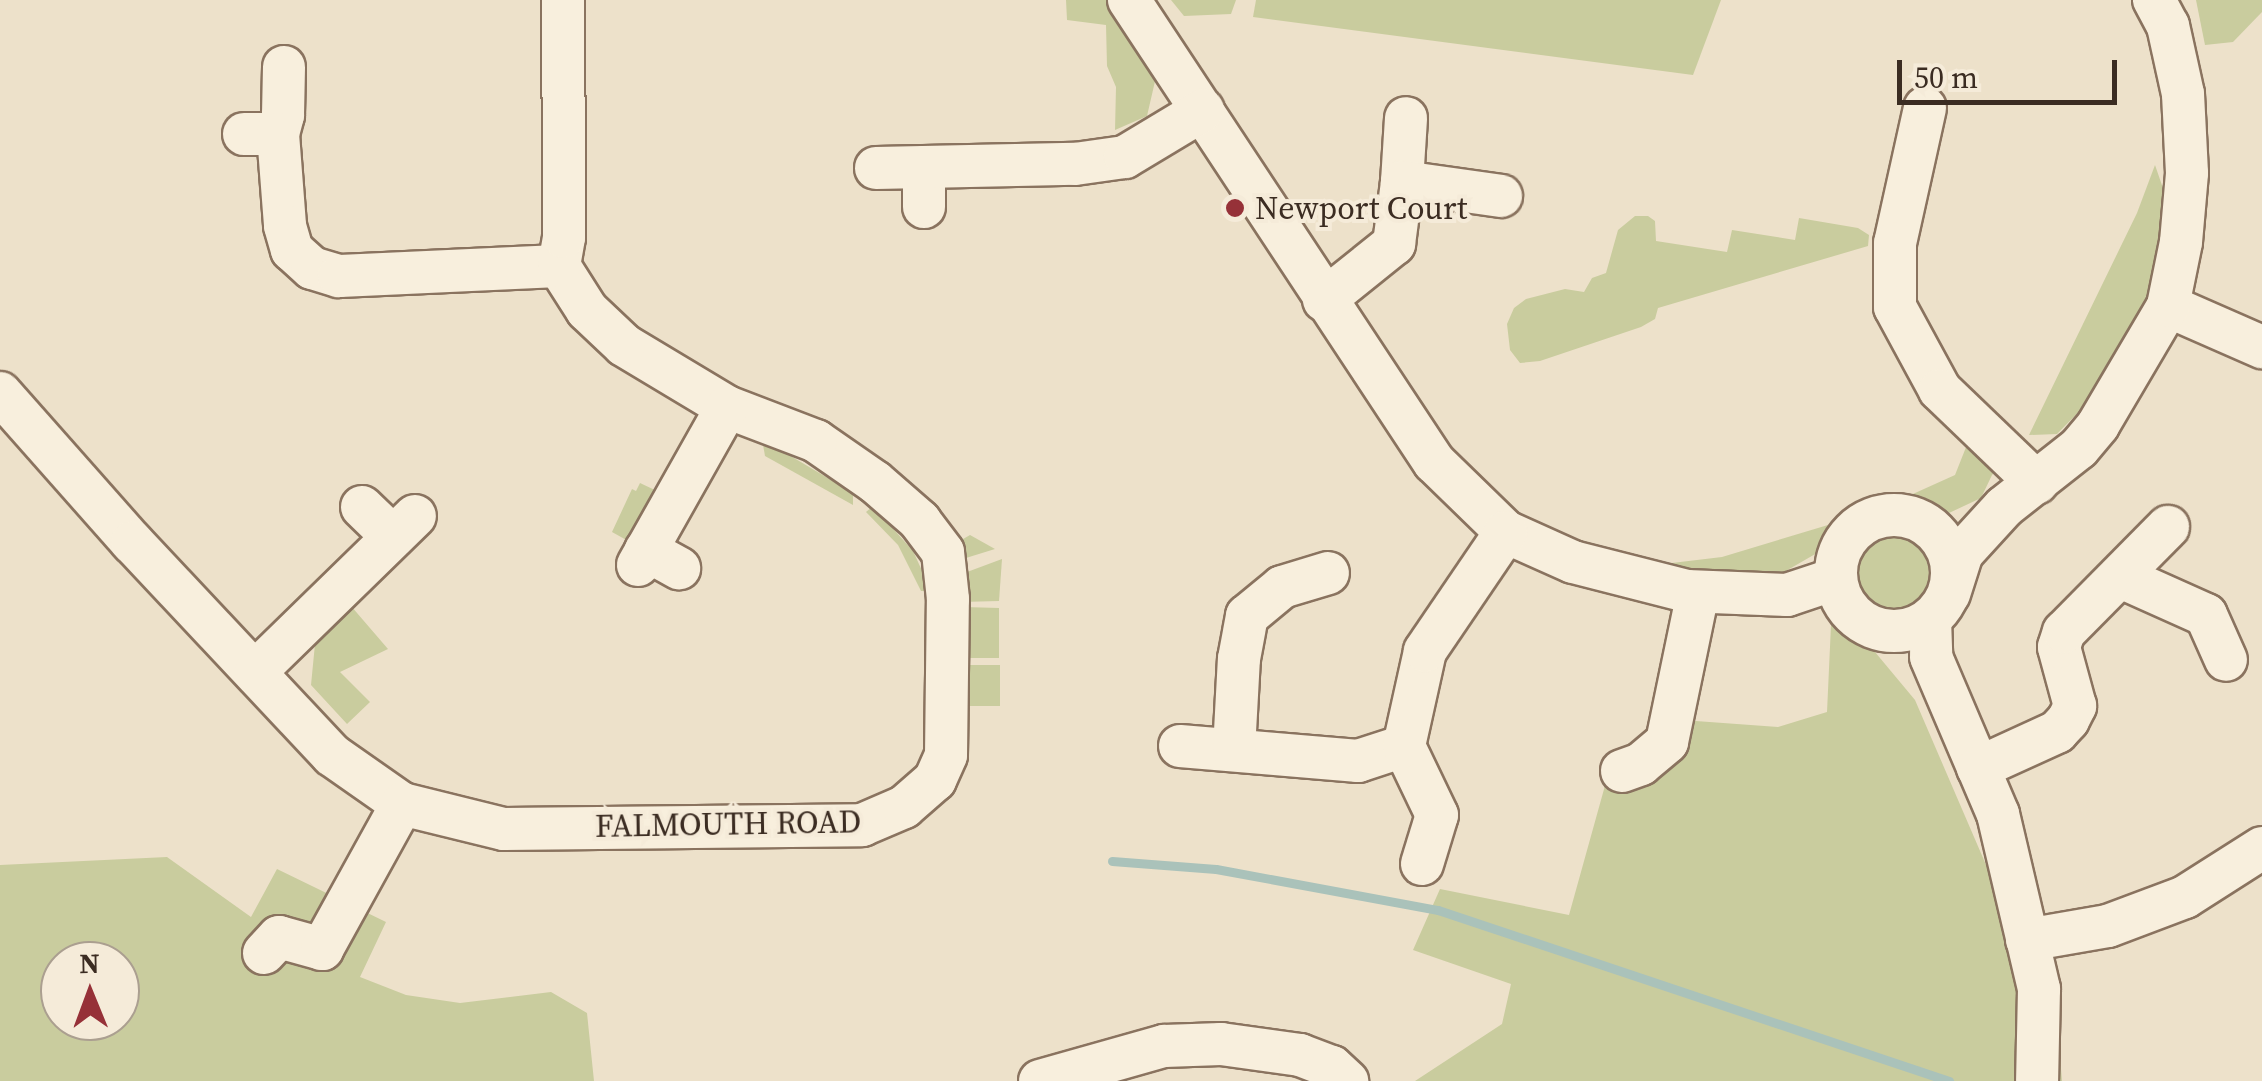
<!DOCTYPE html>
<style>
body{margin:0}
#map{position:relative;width:2262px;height:1081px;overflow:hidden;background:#ede1ca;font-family:"Source Serif 4",serif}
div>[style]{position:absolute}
.green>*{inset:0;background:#c9cc9e}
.round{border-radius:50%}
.stream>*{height:9px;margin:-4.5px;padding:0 4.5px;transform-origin:4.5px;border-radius:4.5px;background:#aac2ba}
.roads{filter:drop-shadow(2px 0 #8a735f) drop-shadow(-2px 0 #8a735f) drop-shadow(0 2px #8a735f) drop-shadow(0 -2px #8a735f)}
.minor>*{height:42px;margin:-21px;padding:0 21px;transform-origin:21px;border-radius:21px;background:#f8efdd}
.minor>.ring{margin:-21px;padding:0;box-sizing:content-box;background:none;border:42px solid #f8efdd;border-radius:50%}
.dots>*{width:28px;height:28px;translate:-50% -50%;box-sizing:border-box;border:5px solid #f5ebd9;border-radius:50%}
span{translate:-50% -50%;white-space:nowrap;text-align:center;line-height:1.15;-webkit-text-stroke:8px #f5ebd9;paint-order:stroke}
.poi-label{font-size:32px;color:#3b2c22}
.left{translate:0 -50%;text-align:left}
.street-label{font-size:32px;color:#3b2c22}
.north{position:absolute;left:40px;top:941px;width:100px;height:100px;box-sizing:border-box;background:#f5ebd9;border:2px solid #ab9f90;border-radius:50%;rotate:359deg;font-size:28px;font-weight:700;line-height:40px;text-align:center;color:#3b2c22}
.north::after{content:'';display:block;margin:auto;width:35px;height:45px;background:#963138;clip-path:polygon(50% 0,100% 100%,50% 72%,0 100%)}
.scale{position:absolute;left:1897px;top:60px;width:220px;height:45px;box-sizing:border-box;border:5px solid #3b2c22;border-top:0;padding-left:12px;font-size:30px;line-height:35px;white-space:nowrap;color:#3b2c22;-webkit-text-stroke:8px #f5ebd9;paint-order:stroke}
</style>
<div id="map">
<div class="green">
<div style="clip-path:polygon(1066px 0,1107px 0,1114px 9px,1156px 77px,1147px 116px,1115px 130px,1116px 87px,1107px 66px,1106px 25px,1067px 20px)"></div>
<div style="clip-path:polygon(1171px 0,1236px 0,1231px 14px,1184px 16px)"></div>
<div style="clip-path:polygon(1256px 0,1721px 0,1693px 75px,1253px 17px)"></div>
<div style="clip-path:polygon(2196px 0,2262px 0,2262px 12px,2233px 42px,2205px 45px)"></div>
<div style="clip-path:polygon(2155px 165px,2165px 194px,2158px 277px,2135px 334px,2100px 390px,2057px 434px,2029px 435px,2137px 213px)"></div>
<div style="clip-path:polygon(1635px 216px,1648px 216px,1655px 221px,1656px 241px,1727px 252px,1732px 230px,1795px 240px,1799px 218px,1858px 228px,1869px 235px,1868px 246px,1658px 308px,1655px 319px,1641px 327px,1540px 361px,1520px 363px,1510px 350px,1507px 324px,1514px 308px,1526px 299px,1565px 289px,1584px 292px,1592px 278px,1606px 273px,1618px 230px)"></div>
<div style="clip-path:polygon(1974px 427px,2006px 460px,1992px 475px,1981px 498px,1949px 513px,1884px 507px,1955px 475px)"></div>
<div style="clip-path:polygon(762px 439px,853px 493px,853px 505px,765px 456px)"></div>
<div style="clip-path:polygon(640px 483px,659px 492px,630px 542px,612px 532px,632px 489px,636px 491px)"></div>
<div style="clip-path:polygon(873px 506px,913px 551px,929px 586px,925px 591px,921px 591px,898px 545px,866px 512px)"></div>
<div style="clip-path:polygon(1858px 516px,1817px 553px,1777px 576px,1630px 568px,1722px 557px)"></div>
<div class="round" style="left:1849px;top:534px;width:80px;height:80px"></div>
<div style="clip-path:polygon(970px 535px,995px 549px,953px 562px,946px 549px)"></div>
<div style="clip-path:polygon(1002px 559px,999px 601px,961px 602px,959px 575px)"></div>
<div style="clip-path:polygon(351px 606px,388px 649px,340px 672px,370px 702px,347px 724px,311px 685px,315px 644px)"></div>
<div style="clip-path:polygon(964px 607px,999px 608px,999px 658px,964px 658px)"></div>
<div style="clip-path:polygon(1831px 625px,1875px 652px,1915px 700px,2058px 1032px,2062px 1081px,1415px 1081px,1502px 1024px,1511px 984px,1413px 950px,1440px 889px,1569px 915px,1606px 782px,1682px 720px,1778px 727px,1827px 712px)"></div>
<div style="clip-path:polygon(964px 665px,1000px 665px,1000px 706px,964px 706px)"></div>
<div style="clip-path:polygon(evenodd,167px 857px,251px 917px,277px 869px,386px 922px,360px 977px,406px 995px,460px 1003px,551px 992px,587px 1013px,594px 1081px,0 1081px,0 865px,167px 857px,60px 961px,120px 961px,120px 1021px,60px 1021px,60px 961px)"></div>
</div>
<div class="stream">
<div style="left:1112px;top:861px;width:104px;rotate:4.4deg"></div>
<div style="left:1216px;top:869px;width:226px;rotate:10.5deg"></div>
<div style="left:1438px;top:910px;width:539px;rotate:18.5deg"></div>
</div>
<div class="roads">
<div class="minor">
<div style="left:1129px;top:0;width:554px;rotate:56.57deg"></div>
<div style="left:1434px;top:462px;width:100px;rotate:44.2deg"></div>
<div style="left:1506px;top:532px;width:73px;rotate:24.1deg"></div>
<div style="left:1573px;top:562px;width:118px;rotate:14.3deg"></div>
<div style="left:1687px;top:591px;width:100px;rotate:2.3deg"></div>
<div style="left:1787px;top:595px;width:51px;rotate:-18.4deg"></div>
<div style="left:1925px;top:108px;width:138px;rotate:102.5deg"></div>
<div style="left:1895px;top:243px;width:64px;rotate:90deg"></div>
<div style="left:1895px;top:307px;width:94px;rotate:61.5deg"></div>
<div style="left:1940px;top:390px;width:134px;rotate:43.8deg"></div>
<div style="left:244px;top:134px;width:34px"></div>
<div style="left:278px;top:134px;width:20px;rotate:-75deg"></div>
<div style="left:283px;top:115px;width:48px;rotate:-88.8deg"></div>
<div style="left:278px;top:134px;width:92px;rotate:85.6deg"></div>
<div style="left:285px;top:226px;width:25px;rotate:74deg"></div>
<div style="left:292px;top:250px;width:27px;rotate:42deg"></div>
<div style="left:312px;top:268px;width:28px;rotate:17deg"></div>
<div style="left:339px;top:276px;width:220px;rotate:-2.6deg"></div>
<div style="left:924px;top:167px;width:40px;rotate:90deg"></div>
<div style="left:876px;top:168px;width:199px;rotate:-1.2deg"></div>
<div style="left:1075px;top:164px;width:50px;rotate:-8deg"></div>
<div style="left:1125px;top:157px;width:91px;rotate:-31.1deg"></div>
<div style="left:1402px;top:182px;width:64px;rotate:-86.4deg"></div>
<div style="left:1324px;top:300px;width:90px;rotate:-38.7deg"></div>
<div style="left:1394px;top:244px;width:63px;rotate:-82.6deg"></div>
<div style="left:1402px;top:182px;width:100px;rotate:8deg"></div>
<div style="left:2168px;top:306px;width:103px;rotate:23.6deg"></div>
<div style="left:0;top:393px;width:199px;rotate:48.5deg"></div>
<div style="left:132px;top:542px;width:292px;rotate:46.8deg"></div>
<div style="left:332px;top:755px;width:85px;rotate:35deg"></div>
<div style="left:402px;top:804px;width:105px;rotate:13.8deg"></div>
<div style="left:504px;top:829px;width:358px;rotate:-0.6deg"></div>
<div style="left:862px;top:825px;width:46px;rotate:-23.2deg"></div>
<div style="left:904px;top:807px;width:41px;rotate:-41.1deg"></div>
<div style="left:935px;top:780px;width:27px;rotate:-66deg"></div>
<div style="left:946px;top:755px;width:156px;rotate:-89.3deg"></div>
<div style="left:948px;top:599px;width:47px;rotate:-96.1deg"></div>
<div style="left:943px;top:552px;width:39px;rotate:-127deg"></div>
<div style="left:920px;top:521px;width:60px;rotate:-139.1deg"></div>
<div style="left:875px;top:482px;width:72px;rotate:-145.2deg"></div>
<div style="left:816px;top:441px;width:95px;rotate:-159.1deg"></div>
<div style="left:727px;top:407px;width:120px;rotate:-149deg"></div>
<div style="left:624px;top:345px;width:51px;rotate:-136.6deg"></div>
<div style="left:587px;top:310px;width:52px;rotate:-122.5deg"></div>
<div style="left:559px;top:266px;width:29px;rotate:-80deg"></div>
<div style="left:564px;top:237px;width:237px;rotate:-90.2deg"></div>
<div style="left:362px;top:507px;width:43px;rotate:44.1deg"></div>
<div class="ring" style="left:1836px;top:515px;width:74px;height:74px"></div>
<div style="left:646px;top:550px;width:38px;rotate:29deg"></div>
<div style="left:638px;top:565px;width:181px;rotate:-60.6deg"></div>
<div style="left:2121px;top:577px;width:93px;rotate:24.1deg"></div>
<div style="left:2206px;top:615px;width:49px;rotate:66deg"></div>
<div style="left:1949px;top:594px;width:43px;rotate:-72.4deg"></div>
<div style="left:1962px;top:553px;width:62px;rotate:-47.6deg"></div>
<div style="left:2004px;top:507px;width:95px;rotate:-38.2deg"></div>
<div style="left:2079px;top:448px;width:30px;rotate:-50deg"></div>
<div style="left:2098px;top:425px;width:138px;rotate:-59.5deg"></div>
<div style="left:2168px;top:306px;width:65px;rotate:-78.5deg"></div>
<div style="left:2181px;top:242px;width:69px;rotate:-85deg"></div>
<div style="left:2187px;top:173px;width:79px;rotate:-92.9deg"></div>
<div style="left:2183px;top:94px;width:70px;rotate:-102.4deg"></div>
<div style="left:2168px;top:26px;width:30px;rotate:-118deg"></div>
<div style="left:1930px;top:619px;width:38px;rotate:88deg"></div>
<div style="left:1931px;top:657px;width:171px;rotate:66.9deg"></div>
<div style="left:1998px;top:814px;width:180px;rotate:76.8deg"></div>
<div style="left:2039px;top:989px;width:92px;rotate:91.2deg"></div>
<div style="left:256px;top:671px;width:222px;rotate:-44.3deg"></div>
<div style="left:1180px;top:746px;width:179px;rotate:4.8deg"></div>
<div style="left:1358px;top:761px;width:48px;rotate:-18.1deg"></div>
<div style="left:1234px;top:750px;width:91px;rotate:-86.9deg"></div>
<div style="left:1239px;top:659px;width:44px;rotate:-79.5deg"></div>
<div style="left:1247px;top:616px;width:45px;rotate:-39.6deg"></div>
<div style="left:1282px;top:587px;width:48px;rotate:-16.9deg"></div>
<div style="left:1978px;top:768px;width:87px;rotate:-24.5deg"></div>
<div style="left:2057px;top:732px;width:16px;rotate:-47deg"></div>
<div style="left:2068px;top:720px;width:16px;rotate:-63deg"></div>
<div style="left:2075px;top:706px;width:61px;rotate:-105.2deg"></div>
<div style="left:2059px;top:647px;width:16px;rotate:-72deg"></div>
<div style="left:2064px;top:632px;width:148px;rotate:-45.3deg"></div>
<div style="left:1622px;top:771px;width:20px;rotate:-20deg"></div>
<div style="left:1641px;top:764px;width:34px;rotate:-40deg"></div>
<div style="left:1667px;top:742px;width:153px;rotate:-78.3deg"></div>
<div style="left:1422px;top:864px;width:51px;rotate:-73deg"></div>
<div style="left:1437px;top:815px;width:76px;rotate:-115.6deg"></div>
<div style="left:1404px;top:746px;width:97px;rotate:-77.5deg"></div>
<div style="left:1425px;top:651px;width:144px;rotate:-55.8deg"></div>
<div style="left:2027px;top:940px;width:82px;rotate:-9.8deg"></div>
<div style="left:2108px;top:926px;width:82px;rotate:-20.6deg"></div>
<div style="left:2185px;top:897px;width:91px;rotate:-32.5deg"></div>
<div style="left:264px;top:953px;width:22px;rotate:-47deg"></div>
<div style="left:279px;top:937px;width:45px;rotate:15.6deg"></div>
<div style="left:322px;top:949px;width:166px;rotate:-61.1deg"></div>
<div style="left:1040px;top:1081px;width:129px;rotate:-15.8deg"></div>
<div style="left:1164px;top:1046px;width:57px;rotate:-2deg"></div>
<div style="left:1221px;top:1044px;width:80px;rotate:7.9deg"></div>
<div style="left:1300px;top:1055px;width:34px;rotate:21deg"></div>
<div style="left:1332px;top:1067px;width:21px;rotate:43deg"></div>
</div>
</div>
<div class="dots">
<div style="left:1235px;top:208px;background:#963138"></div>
</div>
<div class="poi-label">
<span class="left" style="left:1255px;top:208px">Newport Court</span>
</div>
<div class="street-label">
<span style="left:728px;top:824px;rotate:-1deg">FALMOUTH ROAD</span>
</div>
<div class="north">N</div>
<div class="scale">50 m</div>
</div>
